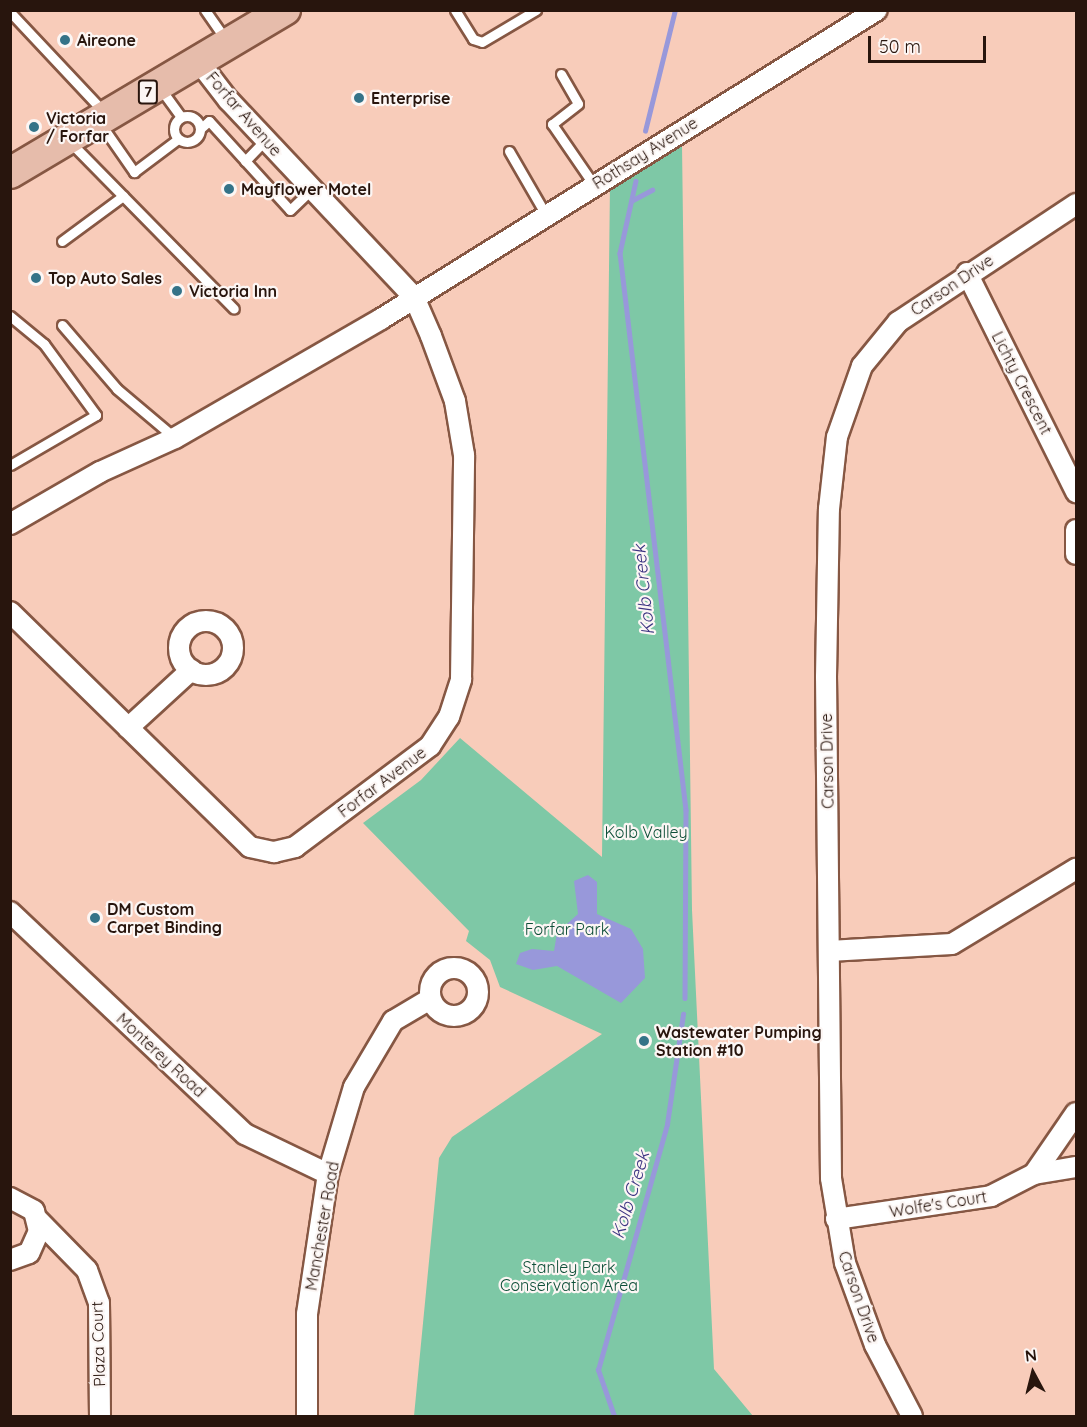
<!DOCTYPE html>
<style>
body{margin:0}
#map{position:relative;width:1087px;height:1427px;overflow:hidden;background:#f8ccba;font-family:Quicksand,sans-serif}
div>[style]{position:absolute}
.green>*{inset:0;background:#7ec8a6}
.water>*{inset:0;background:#9898da}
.stream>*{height:4.5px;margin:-2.25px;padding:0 2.25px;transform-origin:2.25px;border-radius:2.25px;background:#9898da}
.roads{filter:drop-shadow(2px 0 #865743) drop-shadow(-2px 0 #865743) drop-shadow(0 2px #865743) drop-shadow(0 -2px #865743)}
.lane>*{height:9px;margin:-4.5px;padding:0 4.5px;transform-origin:4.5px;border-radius:4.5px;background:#fff}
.lane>.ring{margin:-4.5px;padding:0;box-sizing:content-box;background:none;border:9px solid #fff;border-radius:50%}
.street>*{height:20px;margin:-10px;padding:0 10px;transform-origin:10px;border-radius:10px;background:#fff}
.street>.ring{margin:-10px;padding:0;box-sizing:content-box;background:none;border:20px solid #fff;border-radius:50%}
.primary>*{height:30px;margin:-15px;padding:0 15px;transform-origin:15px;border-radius:15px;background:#e6bcab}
.dots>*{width:16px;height:16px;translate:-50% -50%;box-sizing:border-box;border:3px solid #fcf6f4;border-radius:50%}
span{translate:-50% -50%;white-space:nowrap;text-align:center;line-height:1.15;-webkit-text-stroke:4.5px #fcf6f4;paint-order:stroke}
.shield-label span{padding:2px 4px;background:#fcf6f4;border:2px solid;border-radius:4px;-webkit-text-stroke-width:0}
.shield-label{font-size:15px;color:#28150d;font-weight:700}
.poi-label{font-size:16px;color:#28150d;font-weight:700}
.left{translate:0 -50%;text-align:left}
.street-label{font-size:16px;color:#28150d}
.park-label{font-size:16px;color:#0e4f38}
.water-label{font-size:18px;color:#3c3482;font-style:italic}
.frame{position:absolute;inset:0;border:12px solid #28150d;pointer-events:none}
.north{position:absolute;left:1003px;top:1343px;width:60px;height:60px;-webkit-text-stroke:4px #fcf6f4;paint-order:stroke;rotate:353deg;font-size:16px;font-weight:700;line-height:24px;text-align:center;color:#28150d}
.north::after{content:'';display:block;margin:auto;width:21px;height:27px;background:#28150d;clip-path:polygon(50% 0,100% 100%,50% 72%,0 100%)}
.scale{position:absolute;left:868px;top:36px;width:118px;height:27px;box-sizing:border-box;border:3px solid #28150d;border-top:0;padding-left:8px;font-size:18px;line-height:21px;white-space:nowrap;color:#28150d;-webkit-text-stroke:4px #fcf6f4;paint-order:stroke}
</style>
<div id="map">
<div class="green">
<div style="clip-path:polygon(682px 145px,692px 910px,714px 1369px,753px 1416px,414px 1416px,439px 1158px,452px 1137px,602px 1034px,500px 987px,490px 960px,466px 941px,469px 931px,363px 823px,421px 780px,460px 738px,602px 857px,610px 184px)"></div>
</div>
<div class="water">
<div style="clip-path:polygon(588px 875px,597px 882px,597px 914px,631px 929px,643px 949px,645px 978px,621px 1003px,557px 966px,533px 970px,516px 964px,520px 953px,532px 949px,554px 951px,557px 933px,578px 914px,574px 881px)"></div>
</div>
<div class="stream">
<div style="left:645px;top:131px;width:125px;rotate:-76.1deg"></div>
<div style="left:636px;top:181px;width:74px;rotate:102.5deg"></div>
<div style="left:620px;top:253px;width:561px;rotate:83.24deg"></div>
<div style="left:686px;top:810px;width:188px;rotate:90.3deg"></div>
<div style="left:631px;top:201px;width:24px;rotate:-28deg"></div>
<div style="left:614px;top:1416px;width:49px;rotate:-109.2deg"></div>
<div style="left:598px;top:1370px;width:255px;rotate:-74.3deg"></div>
<div style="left:667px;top:1124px;width:111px;rotate:-81.7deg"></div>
</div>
<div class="roads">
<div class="lane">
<div style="left:205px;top:10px;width:37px;rotate:55deg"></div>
<div style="left:455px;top:10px;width:34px;rotate:58deg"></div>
<div style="left:473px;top:39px;width:9px;rotate:18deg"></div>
<div style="left:482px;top:42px;width:63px;rotate:-30.7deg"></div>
<div style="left:10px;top:12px;width:137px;rotate:46.8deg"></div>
<div style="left:561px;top:74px;width:34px;rotate:60deg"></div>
<div style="left:578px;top:104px;width:33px;rotate:142deg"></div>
<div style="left:552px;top:124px;width:74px;rotate:55.5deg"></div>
<div style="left:160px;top:88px;width:36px;rotate:54deg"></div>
<div class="ring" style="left:174px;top:116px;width:17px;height:17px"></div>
<div style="left:100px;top:123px;width:60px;rotate:55.2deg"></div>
<div style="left:134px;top:172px;width:55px;rotate:-36.9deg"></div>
<div style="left:200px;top:129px;width:12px;rotate:-42deg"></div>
<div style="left:209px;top:121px;width:120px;rotate:47.7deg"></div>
<div style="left:290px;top:210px;width:30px;rotate:-44deg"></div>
<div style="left:69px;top:141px;width:235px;rotate:45.5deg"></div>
<div style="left:509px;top:151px;width:74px;rotate:60deg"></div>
<div style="left:245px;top:161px;width:29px;rotate:-46deg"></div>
<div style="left:62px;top:241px;width:76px;rotate:-36.4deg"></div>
<div style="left:10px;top:316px;width:44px;rotate:39.5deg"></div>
<div style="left:44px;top:344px;width:88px;rotate:53.8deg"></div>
<div style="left:96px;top:415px;width:99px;rotate:149.8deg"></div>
<div style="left:62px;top:325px;width:84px;rotate:49.3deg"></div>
<div style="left:117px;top:389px;width:76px;rotate:40.2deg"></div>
</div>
<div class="street">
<div style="left:967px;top:273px;width:245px;rotate:63.5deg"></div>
<div style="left:10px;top:524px;width:104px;rotate:-30deg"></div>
<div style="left:100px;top:472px;width:82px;rotate:-24.4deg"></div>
<div style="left:175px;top:438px;width:238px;rotate:-30deg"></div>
<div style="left:381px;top:319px;width:584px;rotate:-31.92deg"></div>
<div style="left:1076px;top:530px;width:24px;rotate:90deg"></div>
<div style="left:10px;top:612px;width:336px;rotate:44.4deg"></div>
<div style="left:250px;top:847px;width:25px;rotate:12deg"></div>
<div style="left:274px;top:852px;width:22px;rotate:-13deg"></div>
<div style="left:295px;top:847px;width:169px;rotate:-36.8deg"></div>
<div style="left:430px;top:746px;width:35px;rotate:-57deg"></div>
<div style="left:449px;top:717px;width:40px;rotate:-72deg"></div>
<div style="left:461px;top:679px;width:224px;rotate:-89.2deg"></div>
<div style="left:464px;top:455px;width:55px;rotate:-99.5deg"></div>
<div style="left:455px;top:401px;width:69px;rotate:-110.3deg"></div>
<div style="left:431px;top:336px;width:43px;rotate:-113.6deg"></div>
<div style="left:414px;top:297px;width:270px;rotate:-133.3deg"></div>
<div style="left:229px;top:101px;width:49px;rotate:-127.6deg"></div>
<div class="ring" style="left:179px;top:621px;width:34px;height:34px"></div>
<div style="left:128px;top:728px;width:86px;rotate:-42.6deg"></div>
<div style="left:10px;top:912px;width:323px;rotate:43.4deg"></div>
<div style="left:245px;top:1134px;width:92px;rotate:25.7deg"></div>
<div style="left:829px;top:951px;width:123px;rotate:-3.3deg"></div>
<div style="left:952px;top:944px;width:145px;rotate:-31.2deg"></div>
<div class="ring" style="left:430px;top:968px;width:28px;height:28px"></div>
<div style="left:1034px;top:1174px;width:74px;rotate:-55.5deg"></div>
<div style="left:10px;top:1198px;width:27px;rotate:28deg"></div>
<div style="left:34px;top:1211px;width:21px;rotate:76deg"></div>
<div style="left:39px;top:1231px;width:24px;rotate:114deg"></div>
<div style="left:29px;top:1253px;width:20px;rotate:160deg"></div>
<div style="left:836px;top:1219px;width:157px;rotate:-8.4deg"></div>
<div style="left:991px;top:1196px;width:48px;rotate:-27.1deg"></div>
<div style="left:1034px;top:1174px;width:43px;rotate:-9.5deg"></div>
<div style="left:38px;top:1220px;width:70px;rotate:45.6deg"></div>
<div style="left:87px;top:1270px;width:35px;rotate:70deg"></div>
<div style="left:99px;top:1303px;width:113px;rotate:89.5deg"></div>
<div style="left:307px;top:1416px;width:102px;rotate:-90deg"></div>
<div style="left:307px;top:1314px;width:142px;rotate:-81.5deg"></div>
<div style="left:328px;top:1174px;width:91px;rotate:-73.4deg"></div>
<div style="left:354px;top:1087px;width:77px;rotate:-59.4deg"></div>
<div style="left:393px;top:1021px;width:43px;rotate:-30.7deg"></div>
<div style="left:912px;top:1416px;width:80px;rotate:-117.5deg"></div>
<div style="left:875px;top:1345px;width:87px;rotate:-110.1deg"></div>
<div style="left:845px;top:1263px;width:86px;rotate:-99.4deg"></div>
<div style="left:831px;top:1178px;width:501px;rotate:-90.57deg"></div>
<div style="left:826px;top:677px;width:168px;rotate:-89deg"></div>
<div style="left:829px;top:509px;width:72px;rotate:-83.7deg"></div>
<div style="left:837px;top:437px;width:75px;rotate:-70.6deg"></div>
<div style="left:862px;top:366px;width:57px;rotate:-50.7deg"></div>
<div style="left:898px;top:322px;width:214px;rotate:-33.5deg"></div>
</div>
<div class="primary">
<div style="left:10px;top:173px;width:320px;rotate:-30.7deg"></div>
</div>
</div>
<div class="dots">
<div style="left:65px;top:40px;background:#357388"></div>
<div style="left:359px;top:98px;background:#357388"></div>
<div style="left:34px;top:127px;background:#357388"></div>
<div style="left:229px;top:189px;background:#357388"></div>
<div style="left:36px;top:278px;background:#357388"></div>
<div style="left:177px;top:291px;background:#357388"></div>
<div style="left:95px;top:918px;background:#357388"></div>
<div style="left:644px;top:1041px;background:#357388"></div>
</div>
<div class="shield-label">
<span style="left:148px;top:92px">7</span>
</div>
<div class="poi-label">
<span class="left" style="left:77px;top:40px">Aireone</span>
<span class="left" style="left:371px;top:98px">Enterprise</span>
<span class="left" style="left:46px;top:127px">Victoria<br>/ Forfar</span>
<span class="left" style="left:241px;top:189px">Mayflower Motel</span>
<span class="left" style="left:48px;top:278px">Top Auto Sales</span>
<span class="left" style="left:189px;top:291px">Victoria Inn</span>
<span class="left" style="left:107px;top:918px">DM Custom<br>Carpet Binding</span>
<span class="left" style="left:656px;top:1041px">Wastewater Pumping<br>Station #10</span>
</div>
<div class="street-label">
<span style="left:244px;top:114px;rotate:49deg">Forfar Avenue</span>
<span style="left:645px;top:153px;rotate:-32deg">Rothsay Avenue</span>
<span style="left:952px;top:285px;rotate:-34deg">Carson Drive</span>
<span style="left:1022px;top:383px;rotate:63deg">Lichty Crescent</span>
<span style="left:827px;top:761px;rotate:-91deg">Carson Drive</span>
<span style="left:382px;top:782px;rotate:-37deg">Forfar Avenue</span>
<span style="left:161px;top:1055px;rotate:43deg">Monterey Road</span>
<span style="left:938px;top:1204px;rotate:-9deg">Wolfe's Court</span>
<span style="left:322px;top:1226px;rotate:-80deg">Manchester Road</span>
<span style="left:859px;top:1297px;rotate:71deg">Carson Drive</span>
<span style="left:98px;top:1344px;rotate:-92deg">Plaza Court</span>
</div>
<div class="park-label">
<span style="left:646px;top:832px">Kolb Valley</span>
<span style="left:567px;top:929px">Forfar Park</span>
<span style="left:569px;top:1276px">Stanley Park<br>Conservation Area</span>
</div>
<div class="water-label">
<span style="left:644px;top:590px;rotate:-96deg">Kolb Creek</span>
<span style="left:631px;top:1195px;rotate:-73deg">Kolb Creek</span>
</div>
<div class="frame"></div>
<div class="north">N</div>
<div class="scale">50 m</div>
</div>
